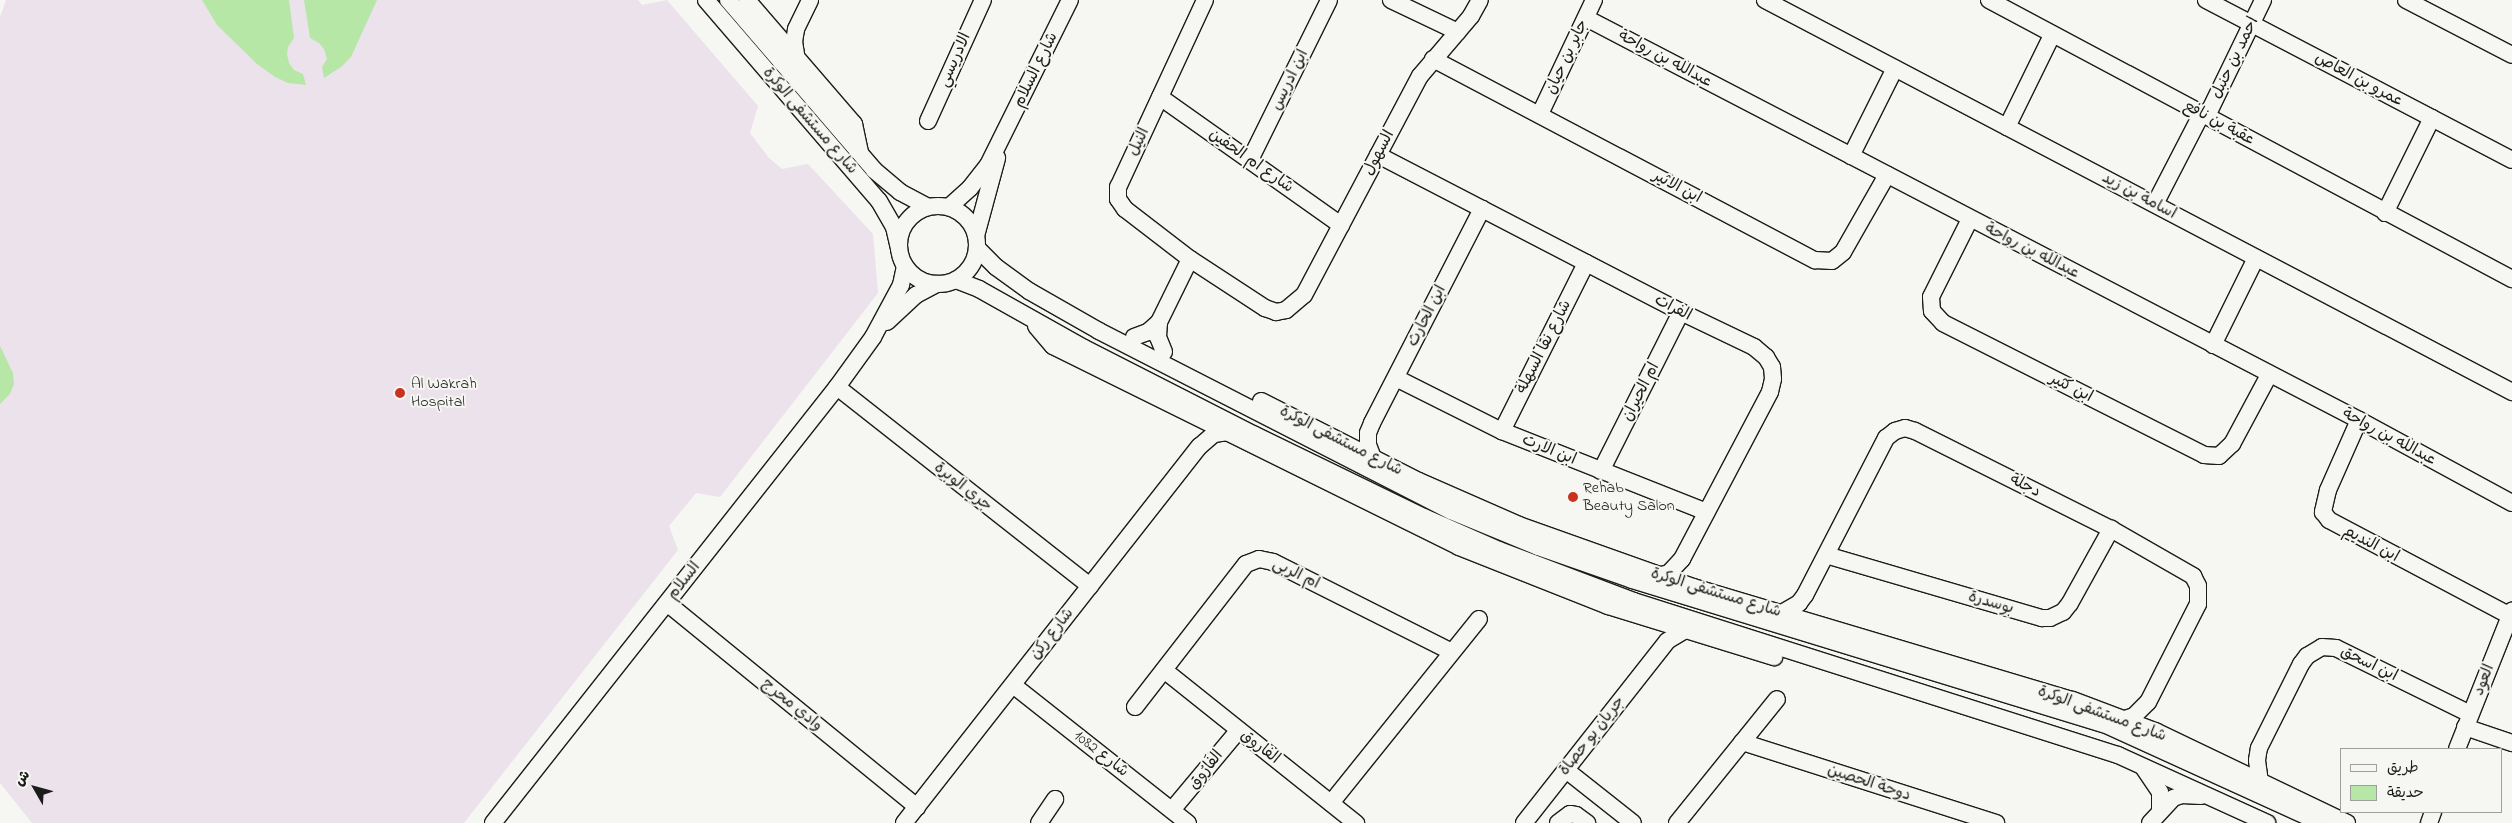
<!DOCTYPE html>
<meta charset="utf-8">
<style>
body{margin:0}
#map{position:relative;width:2512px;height:823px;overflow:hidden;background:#f6f6f2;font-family:"Indie Flower","Playpen Sans Arabic",sans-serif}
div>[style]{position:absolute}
.built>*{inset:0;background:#ece2eb}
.green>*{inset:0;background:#b6e7a7}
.roads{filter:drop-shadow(1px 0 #1c1c1c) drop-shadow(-1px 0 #1c1c1c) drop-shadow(0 1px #1c1c1c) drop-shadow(0 -1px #1c1c1c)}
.minor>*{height:16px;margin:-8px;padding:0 8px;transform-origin:8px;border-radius:8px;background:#f6f6f2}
.minor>.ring{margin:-8px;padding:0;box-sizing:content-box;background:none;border:16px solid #f6f6f2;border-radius:50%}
.dots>*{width:14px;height:14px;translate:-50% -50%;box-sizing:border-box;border:2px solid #f6f6f2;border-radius:50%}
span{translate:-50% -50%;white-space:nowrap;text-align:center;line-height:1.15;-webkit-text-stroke:4px #f6f6f2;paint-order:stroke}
.street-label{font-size:16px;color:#1c1c1c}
.poi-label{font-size:16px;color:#1c1c1c}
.left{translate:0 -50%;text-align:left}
.legend{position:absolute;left:2340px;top:748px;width:162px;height:65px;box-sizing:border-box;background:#f6f6f2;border:1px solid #9f9f9c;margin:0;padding:6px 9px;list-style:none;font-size:15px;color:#1c1c1c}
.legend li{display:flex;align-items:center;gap:10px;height:25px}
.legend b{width:25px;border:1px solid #9f9f9c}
.north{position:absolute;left:10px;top:763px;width:50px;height:50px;-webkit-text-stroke:4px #f6f6f2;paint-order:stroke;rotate:308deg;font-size:14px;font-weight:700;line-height:20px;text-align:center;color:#1c1c1c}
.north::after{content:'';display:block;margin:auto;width:18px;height:22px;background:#1c1c1c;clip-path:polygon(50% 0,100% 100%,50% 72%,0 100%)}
</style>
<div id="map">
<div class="built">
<div style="clip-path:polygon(6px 0,638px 0,642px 5px,667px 0,758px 106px,750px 133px,769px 158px,782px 169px,808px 164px,873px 234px,878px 293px,720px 497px,696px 493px,669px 526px,678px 550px,464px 823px,32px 823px,0 783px,0 17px)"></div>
</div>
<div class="green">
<div style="clip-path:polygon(202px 0,289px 0,294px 38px,288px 47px,287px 54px,289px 63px,294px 70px,303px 74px,306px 85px,288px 83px,275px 77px,257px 64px,217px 25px)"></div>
<div style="clip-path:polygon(304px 0,377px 0,351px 57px,341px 67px,324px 78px,322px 67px,327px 59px,324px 49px,319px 43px,310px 38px)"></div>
<div style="clip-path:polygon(0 346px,13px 373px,14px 384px,10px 394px,0 404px)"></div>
</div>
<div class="roads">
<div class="minor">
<div style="left:706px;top:0;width:265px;rotate:49.3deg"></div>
<div style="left:879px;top:201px;width:30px;rotate:60deg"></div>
<div style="left:894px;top:227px;width:23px;rotate:77deg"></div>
<div style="left:728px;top:0;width:224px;rotate:49.3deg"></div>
<div style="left:874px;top:170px;width:34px;rotate:40deg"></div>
<div style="left:900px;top:192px;width:32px;rotate:28deg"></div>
<div style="left:747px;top:0;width:164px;rotate:49.2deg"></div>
<div style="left:854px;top:124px;width:30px;rotate:78deg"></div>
<div style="left:1205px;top:0;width:206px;rotate:114.9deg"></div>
<div style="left:1118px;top:187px;width:12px;rotate:90deg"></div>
<div style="left:1118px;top:199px;width:12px;rotate:55deg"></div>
<div style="left:1125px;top:209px;width:82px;rotate:37.6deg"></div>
<div style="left:1190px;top:259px;width:90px;rotate:33.2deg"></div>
<div style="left:1265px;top:308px;width:12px;rotate:20deg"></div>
<div style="left:1276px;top:312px;width:10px;rotate:-11deg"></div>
<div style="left:1286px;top:310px;width:23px;rotate:-40deg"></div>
<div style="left:1304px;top:295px;width:248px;rotate:-62.1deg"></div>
<div style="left:1420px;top:76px;width:79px;rotate:-49.6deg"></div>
<div style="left:1471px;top:16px;width:18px;rotate:-61deg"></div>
<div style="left:1391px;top:0;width:74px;rotate:25.5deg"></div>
<div style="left:1765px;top:0;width:844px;rotate:27.69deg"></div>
<div style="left:1989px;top:0;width:593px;rotate:28.08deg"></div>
<div style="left:2206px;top:0;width:345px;rotate:27.6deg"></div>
<div style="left:2406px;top:0;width:119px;rotate:27.4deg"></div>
<div style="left:1586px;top:18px;width:871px;rotate:27.48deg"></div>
<div style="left:2359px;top:420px;width:174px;rotate:28.5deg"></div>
<div style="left:796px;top:54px;width:12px;rotate:-99deg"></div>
<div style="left:794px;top:42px;width:13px;rotate:-81deg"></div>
<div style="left:796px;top:29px;width:32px;rotate:-64deg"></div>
<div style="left:1433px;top:59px;width:432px;rotate:27.8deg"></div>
<div style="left:1815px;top:260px;width:17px;rotate:3deg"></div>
<div style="left:1832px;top:261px;width:14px;rotate:-39deg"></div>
<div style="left:1843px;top:252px;width:89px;rotate:-60.3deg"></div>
<div style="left:1160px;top:97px;width:222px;rotate:35.3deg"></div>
<div style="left:1540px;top:114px;width:126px;rotate:-64.7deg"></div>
<div style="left:2207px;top:116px;width:129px;rotate:-64.2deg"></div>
<div style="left:928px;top:121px;width:133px;rotate:-65.6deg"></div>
<div style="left:2007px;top:127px;width:102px;rotate:-63.9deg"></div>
<div style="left:1378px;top:155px;width:341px;rotate:27.4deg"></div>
<div style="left:1681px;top:312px;width:81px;rotate:25.6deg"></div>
<div style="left:1754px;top:347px;width:16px;rotate:40deg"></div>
<div style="left:1766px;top:357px;width:12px;rotate:59deg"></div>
<div style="left:1772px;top:367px;width:12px;rotate:85deg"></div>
<div style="left:1773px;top:379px;width:13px;rotate:103deg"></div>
<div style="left:1770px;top:392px;width:189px;rotate:117.8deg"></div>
<div style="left:1682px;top:559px;width:19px;rotate:133deg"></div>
<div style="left:1669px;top:573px;width:16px;rotate:165deg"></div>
<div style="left:1851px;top:156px;width:98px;rotate:-63.4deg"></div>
<div style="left:1250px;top:160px;width:178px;rotate:-63.7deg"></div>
<div style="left:2155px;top:204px;width:102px;rotate:-62.7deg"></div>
<div class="ring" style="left:899px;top:206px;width:62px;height:62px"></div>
<div style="left:949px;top:207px;width:28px;rotate:-42deg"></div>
<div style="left:970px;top:188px;width:29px;rotate:-52deg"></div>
<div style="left:988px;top:165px;width:184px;rotate:-63.6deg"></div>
<div style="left:2385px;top:213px;width:106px;rotate:-63.7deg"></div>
<div style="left:1970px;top:219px;width:87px;rotate:116.6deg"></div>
<div style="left:1931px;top:297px;width:14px;rotate:86deg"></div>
<div style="left:1932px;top:311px;width:16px;rotate:47deg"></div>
<div style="left:1943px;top:323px;width:292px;rotate:26.8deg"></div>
<div style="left:2204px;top:455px;width:15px;rotate:4deg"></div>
<div style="left:2219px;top:456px;width:18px;rotate:-43deg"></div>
<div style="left:2232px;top:444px;width:78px;rotate:-61.8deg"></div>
<div style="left:976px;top:236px;width:81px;rotate:-74.9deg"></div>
<div style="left:977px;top:248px;width:27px;rotate:45deg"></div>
<div style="left:996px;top:267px;width:41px;rotate:36deg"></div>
<div style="left:1029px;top:291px;width:81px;rotate:29.7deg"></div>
<div style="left:1099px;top:331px;width:395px;rotate:27.1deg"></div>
<div style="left:1451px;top:511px;width:94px;rotate:22.5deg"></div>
<div style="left:1538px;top:547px;width:100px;rotate:19.3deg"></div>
<div style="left:1632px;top:580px;width:493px;rotate:17deg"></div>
<div style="left:2104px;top:724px;width:239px;rotate:24.5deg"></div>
<div style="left:956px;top:280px;width:25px;rotate:21deg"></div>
<div style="left:979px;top:289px;width:120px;rotate:29.3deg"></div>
<div style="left:1084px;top:348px;width:192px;rotate:27deg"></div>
<div style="left:1255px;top:435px;width:188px;rotate:25.9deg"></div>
<div style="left:1424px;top:517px;width:82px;rotate:23.7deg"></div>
<div style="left:1499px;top:550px;width:144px;rotate:20.7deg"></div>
<div style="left:1634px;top:601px;width:508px;rotate:17.65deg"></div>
<div style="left:2118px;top:755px;width:164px;rotate:24.5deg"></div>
<div style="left:887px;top:322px;width:40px;rotate:-43deg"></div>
<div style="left:916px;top:295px;width:24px;rotate:-28deg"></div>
<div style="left:1159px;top:322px;width:15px;rotate:94deg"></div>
<div style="left:1158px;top:337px;width:16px;rotate:68deg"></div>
<div style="left:1036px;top:326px;width:26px;rotate:50deg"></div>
<div style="left:1053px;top:346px;width:453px;rotate:26.3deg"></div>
<div style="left:1459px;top:547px;width:160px;rotate:21.6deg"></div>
<div style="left:1608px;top:606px;width:174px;rotate:17.1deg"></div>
<div style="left:1134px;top:337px;width:15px;rotate:-20deg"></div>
<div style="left:1148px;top:332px;width:15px;rotate:-42deg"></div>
<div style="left:1159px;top:322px;width:70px;rotate:-63.8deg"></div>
<div style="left:2213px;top:345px;width:97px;rotate:-63.7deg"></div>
<div style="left:1396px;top:378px;width:119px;rotate:26.6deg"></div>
<div style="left:1502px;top:431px;width:220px;rotate:21.6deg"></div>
<div style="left:837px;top:387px;width:322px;rotate:38.2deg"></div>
<div style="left:1261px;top:401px;width:177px;rotate:26.9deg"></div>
<div style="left:1419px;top:481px;width:109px;rotate:23.7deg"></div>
<div style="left:1519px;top:525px;width:185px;rotate:19.6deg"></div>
<div style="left:1693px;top:587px;width:396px;rotate:16.6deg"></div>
<div style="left:2073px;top:700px;width:88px;rotate:20.7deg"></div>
<div style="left:2155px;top:731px;width:213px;rotate:25.6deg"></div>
<div style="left:2359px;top:420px;width:77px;rotate:113.9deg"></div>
<div style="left:2328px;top:490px;width:23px;rotate:103deg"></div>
<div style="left:2323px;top:512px;width:10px;rotate:53deg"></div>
<div style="left:2329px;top:520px;width:205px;rotate:27.9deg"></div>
<div style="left:1502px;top:431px;width:188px;rotate:-63.4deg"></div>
<div style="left:1375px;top:463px;width:19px;rotate:-111deg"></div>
<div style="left:1368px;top:445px;width:12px;rotate:-90deg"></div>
<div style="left:1368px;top:433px;width:11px;rotate:-68deg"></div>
<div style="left:1372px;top:423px;width:241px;rotate:-62.8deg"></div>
<div style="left:1601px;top:471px;width:178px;rotate:-63.3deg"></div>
<div style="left:1826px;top:555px;width:225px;rotate:16.3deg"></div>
<div style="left:2042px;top:618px;width:8px"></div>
<div style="left:2050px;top:618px;width:14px;rotate:-25deg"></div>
<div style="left:2063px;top:612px;width:11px;rotate:-52deg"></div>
<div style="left:2070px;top:603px;width:85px;rotate:-61deg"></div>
<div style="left:667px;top:603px;width:323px;rotate:39.2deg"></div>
<div style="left:1782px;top:613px;width:20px;rotate:-30deg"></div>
<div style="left:1799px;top:603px;width:10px;rotate:-53deg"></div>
<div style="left:1805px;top:595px;width:177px;rotate:-62.7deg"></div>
<div style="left:1886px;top:438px;width:11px;rotate:-38deg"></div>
<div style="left:1895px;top:431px;width:10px;rotate:-17deg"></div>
<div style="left:1905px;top:428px;width:10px;rotate:17deg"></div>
<div style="left:1915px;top:431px;width:219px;rotate:26.6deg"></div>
<div style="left:2111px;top:529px;width:95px;rotate:29.8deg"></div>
<div style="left:2193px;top:576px;width:11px;rotate:63deg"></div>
<div style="left:2198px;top:586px;width:18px;rotate:90deg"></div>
<div style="left:2198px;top:604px;width:110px;rotate:117deg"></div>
<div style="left:2148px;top:702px;width:20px;rotate:135deg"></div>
<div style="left:2134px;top:716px;width:16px;rotate:162deg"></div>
<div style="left:1164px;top:670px;width:246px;rotate:38.6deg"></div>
<div style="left:1013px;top:685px;width:223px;rotate:38.3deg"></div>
<div style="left:1135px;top:707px;width:181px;rotate:-52.2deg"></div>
<div style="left:1246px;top:564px;width:14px;rotate:-21deg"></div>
<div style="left:1259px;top:559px;width:14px;rotate:12deg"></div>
<div style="left:1273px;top:562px;width:200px;rotate:26.7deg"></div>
<div style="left:2465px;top:727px;width:50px;rotate:18.8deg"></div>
<div style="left:1742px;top:742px;width:267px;rotate:17.7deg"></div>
<div style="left:2457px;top:749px;width:149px;rotate:-68.3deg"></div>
<div style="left:2143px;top:767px;width:30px;rotate:56deg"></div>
<div style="left:2160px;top:792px;width:19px;rotate:90deg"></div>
<div style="left:1566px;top:770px;width:85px;rotate:38.3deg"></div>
<div style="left:2260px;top:782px;width:22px;rotate:-98deg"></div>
<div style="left:2257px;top:760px;width:12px;rotate:-81deg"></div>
<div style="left:2259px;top:748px;width:94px;rotate:-63.4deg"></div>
<div style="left:2301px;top:664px;width:10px;rotate:-53deg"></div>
<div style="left:2307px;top:656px;width:17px;rotate:-31deg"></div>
<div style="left:2322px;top:647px;width:14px;rotate:4deg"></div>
<div style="left:2336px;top:648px;width:149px;rotate:26.2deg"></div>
<div style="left:1331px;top:803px;width:236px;rotate:-51.2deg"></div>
<div style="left:1172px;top:810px;width:104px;rotate:-50.1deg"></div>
<div style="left:493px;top:823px;width:555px;rotate:-51.73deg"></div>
<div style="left:837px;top:387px;width:62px;rotate:-54.2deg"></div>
<div style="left:873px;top:337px;width:59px;rotate:-61.7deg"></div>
<div style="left:901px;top:285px;width:19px;rotate:-78deg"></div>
<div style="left:904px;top:823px;width:479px;rotate:-51.9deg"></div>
<div style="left:1200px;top:446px;width:18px;rotate:-41deg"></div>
<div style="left:1214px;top:434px;width:14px;rotate:-8deg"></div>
<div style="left:1039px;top:823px;width:29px;rotate:-56deg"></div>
<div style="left:1524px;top:823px;width:231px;rotate:-51.8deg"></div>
<div style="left:1667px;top:641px;width:21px;rotate:-31deg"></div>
<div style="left:1558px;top:823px;width:15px;rotate:-37deg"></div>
<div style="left:1570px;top:814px;width:6px;rotate:9deg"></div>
<div style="left:1576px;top:815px;width:14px;rotate:36deg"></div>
<div style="left:1677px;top:823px;width:159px;rotate:-51.1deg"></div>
<div style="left:2150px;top:823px;width:34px;rotate:-47deg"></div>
<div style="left:2173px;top:798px;width:9px;rotate:-18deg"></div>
<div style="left:2182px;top:795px;width:19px;rotate:3deg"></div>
<div style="left:2429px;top:823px;width:12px;rotate:-70deg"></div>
</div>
</div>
<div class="dots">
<div style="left:400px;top:393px;background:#c8321e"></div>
<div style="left:1573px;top:497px;background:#c8321e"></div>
</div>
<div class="street-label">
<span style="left:1567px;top:57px;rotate:-65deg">جابر بن حيان</span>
<span style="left:2235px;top:58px;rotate:-64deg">احمد بن حنبل</span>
<span style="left:1665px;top:59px;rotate:28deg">عبدالله بن رواحة</span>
<span style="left:955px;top:60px;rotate:-66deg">الادريسي</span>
<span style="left:1036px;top:70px;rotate:-64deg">شارع السلام</span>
<span style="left:1290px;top:80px;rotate:-64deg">ابن ادريس</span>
<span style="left:2359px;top:80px;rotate:28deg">عمرو بن العاص</span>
<span style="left:810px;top:121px;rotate:49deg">شارع مستشفى الوكرة</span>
<span style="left:2219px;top:123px;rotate:28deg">عقبة بن نافع</span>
<span style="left:1139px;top:142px;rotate:-65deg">النيل</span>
<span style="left:1379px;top:153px;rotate:-62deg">السهول</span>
<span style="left:1251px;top:161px;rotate:35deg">شارع ام الحفين</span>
<span style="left:1677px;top:187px;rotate:28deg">ابن الاثير</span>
<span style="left:2139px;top:196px;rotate:28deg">اسامة بن زيد</span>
<span style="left:2032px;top:251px;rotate:27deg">عبدالله بن رواحة</span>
<span style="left:1673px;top:308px;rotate:27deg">الفرات</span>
<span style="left:1427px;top:316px;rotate:-63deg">ابن الحارث</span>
<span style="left:1544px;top:347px;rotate:-63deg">شارع نقا السهلة</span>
<span style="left:2071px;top:388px;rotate:27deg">ابن كثير</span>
<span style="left:1641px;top:392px;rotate:-63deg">ام الحيران</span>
<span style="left:2389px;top:437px;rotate:28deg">عبدالله بن رواحة</span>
<span style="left:1341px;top:441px;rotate:27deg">شارع مستشفى الوكرة</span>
<span style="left:1549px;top:450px;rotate:22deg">ابن الارت</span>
<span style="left:2025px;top:486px;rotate:27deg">دجلة</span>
<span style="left:963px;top:487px;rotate:38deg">جري الوبرة</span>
<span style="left:2371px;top:544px;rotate:28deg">ابن النديم</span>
<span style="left:1296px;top:574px;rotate:26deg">ام الربى</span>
<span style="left:684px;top:581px;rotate:-52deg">السلام</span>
<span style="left:1716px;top:593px;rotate:17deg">شارع مستشفى الوكرة</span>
<span style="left:1991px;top:603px;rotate:16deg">بوسدرة</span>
<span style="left:1052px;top:634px;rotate:-52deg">شارع ركن</span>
<span style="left:2369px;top:664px;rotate:26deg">ابن اسحق</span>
<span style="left:2484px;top:680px;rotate:-68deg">العود</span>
<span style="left:792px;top:705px;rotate:39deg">وادي محرج</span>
<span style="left:2102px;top:714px;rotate:20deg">شارع مستشفى الوكرة</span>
<span style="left:1592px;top:736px;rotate:-52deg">جريان بو حصاة</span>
<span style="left:1260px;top:747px;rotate:38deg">الفاروق</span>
<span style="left:1101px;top:754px;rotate:38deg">شارع 1082</span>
<span style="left:1206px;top:770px;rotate:-51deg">الفَارُوق</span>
<span style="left:1869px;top:783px;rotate:18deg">دوحة الحصين</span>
</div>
<div class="poi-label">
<span class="left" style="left:411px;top:393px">Al Wakrah<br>Hospital</span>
<span class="left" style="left:1583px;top:497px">Rehab<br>Beauty Salon</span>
</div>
<ul class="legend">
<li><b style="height:6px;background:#f6f6f2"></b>طريق</li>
<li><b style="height:14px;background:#b6e7a7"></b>حديقة</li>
</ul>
<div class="north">ش</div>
</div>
